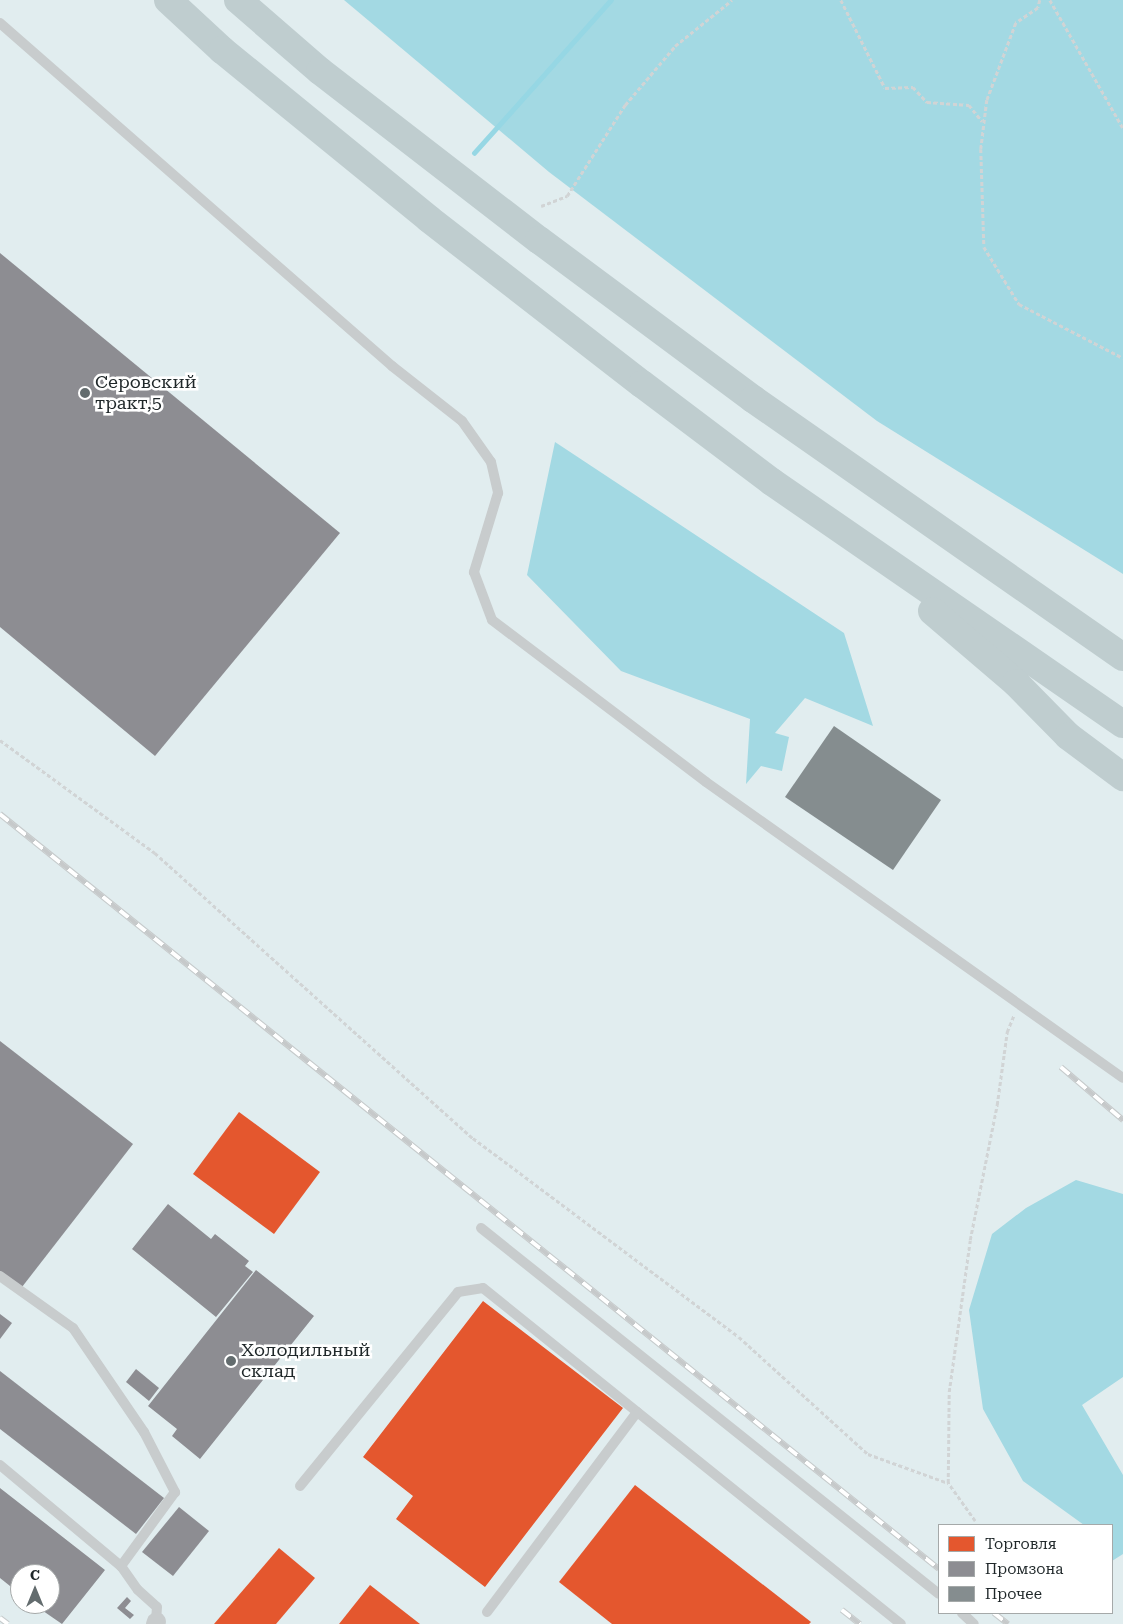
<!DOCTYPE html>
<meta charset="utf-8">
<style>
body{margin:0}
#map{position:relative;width:1123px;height:1624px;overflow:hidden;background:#e1edef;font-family:"Roboto Serif",serif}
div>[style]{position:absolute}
.forest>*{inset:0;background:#a3d9e3}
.shops>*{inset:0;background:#e4572e}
.industry>*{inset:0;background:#8d8d92}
.stream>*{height:4.5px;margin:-2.25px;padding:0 2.25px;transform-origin:2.25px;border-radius:2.25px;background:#96d7e4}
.building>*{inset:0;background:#858d8f}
.path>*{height:2.5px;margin-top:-1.25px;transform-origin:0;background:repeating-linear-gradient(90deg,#d1d4d5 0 4px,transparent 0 6.5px)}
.lane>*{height:10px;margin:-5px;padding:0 5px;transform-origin:5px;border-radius:5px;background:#c8cccd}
.street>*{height:19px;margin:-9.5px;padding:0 9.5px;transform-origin:9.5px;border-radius:9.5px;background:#c8cccd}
.primary>*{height:28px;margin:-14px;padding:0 14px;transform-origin:14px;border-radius:14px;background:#bfcdcf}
.rail>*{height:5.5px;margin-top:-2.75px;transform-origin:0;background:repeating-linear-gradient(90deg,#fff 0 11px,#c6c9ca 0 22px);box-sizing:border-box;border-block:1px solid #c6c9ca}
.dots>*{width:14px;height:14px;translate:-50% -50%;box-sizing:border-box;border:2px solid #fff;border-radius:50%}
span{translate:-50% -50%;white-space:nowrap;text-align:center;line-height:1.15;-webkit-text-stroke:5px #fff;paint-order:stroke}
.poi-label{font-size:18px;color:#1f2729}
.left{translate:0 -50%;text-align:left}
.legend{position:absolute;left:938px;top:1524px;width:175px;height:90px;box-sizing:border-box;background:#fff;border:1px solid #a5a9a9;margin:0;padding:6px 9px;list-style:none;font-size:15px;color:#1f2729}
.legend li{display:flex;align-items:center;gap:10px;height:25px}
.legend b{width:25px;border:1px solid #a5a9a9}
.north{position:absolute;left:10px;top:1564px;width:50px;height:50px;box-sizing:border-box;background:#fff;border:1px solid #a5a9a9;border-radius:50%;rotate:0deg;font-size:14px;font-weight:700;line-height:20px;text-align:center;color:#1f2729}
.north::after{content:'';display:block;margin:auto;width:18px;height:22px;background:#636c6e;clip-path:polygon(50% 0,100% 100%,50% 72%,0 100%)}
</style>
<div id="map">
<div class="forest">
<div style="clip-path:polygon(344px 0,1123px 0,1123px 574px,877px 421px,549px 172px)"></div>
<div style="clip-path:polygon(555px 442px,844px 633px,873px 726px,805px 698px,775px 733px,789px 737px,782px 771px,761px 766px,746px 784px,750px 719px,621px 671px,527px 575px)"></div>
<div style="clip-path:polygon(1076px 1180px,1123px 1194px,1123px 1377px,1082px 1405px,1123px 1475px,1123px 1554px,1112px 1561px,1112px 1525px,1084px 1525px,1023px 1481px,983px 1409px,969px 1310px,992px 1234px,1026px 1208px)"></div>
</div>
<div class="shops">
<div style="clip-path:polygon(239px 1112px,320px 1172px,274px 1234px,193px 1174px)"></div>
<div style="clip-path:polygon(483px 1301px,623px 1408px,485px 1587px,396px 1519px,413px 1496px,363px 1457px)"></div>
<div style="clip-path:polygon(635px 1485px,811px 1622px,809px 1624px,612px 1624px,559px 1582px)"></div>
<div style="clip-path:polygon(279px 1548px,315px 1578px,276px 1624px,214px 1624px)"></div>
<div style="clip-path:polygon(370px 1585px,420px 1624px,339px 1624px)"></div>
</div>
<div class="industry">
<div style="clip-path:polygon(0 253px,340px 533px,155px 756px,0 627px)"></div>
<div style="clip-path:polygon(0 1041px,133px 1144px,22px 1287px,0 1271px)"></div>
<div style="clip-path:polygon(168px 1204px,211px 1239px,215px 1234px,249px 1261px,245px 1266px,253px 1272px,216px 1317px,132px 1249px)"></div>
<div style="clip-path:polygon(256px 1270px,314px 1316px,200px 1459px,172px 1436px,177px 1429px,148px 1406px)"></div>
<div style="clip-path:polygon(0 1314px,12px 1323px,0 1339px)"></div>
<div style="clip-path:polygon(136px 1369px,159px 1388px,149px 1401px,126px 1382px)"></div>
<div style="clip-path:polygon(0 1371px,164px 1498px,136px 1534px,0 1429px)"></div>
<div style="clip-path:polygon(0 1488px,105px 1570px,62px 1624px,33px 1604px,50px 1604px,50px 1574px,20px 1574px,20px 1594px,0 1578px)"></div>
<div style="clip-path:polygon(179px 1507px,209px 1531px,173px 1576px,142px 1552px)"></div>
<div style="clip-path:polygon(127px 1597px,131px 1601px,125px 1608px,134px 1615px,130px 1619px,117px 1608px)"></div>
</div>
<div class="stream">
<div style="left:474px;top:153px;width:205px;rotate:-48.2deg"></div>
</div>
<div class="building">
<div style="clip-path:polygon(834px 726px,941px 800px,893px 870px,785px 797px)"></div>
</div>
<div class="path">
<div style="left:841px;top:0;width:98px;rotate:63.4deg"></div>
<div style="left:885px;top:88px;width:28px;rotate:-2deg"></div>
<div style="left:913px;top:87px;width:21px;rotate:47deg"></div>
<div style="left:927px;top:102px;width:42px;rotate:4.1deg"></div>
<div style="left:969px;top:105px;width:21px;rotate:51deg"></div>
<div style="left:1040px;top:0;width:8px;rotate:104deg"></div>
<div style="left:1038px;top:8px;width:27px;rotate:146deg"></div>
<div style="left:1016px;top:23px;width:82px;rotate:110.6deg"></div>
<div style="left:987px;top:100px;width:49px;rotate:97deg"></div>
<div style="left:981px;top:149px;width:98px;rotate:88.2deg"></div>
<div style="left:984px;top:247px;width:67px;rotate:58.4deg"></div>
<div style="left:1019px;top:304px;width:117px;rotate:27.4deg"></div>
<div style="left:1050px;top:0;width:147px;rotate:60.3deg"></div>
<div style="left:541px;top:206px;width:28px;rotate:-21deg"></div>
<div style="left:567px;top:196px;width:108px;rotate:-57.5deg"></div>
<div style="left:625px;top:105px;width:77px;rotate:-49.7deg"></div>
<div style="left:675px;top:46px;width:73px;rotate:-38.9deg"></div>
<div style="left:0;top:740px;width:192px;rotate:36.1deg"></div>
<div style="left:155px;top:853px;width:427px;rotate:41.9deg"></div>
<div style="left:473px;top:1138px;width:332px;rotate:36.8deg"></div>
<div style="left:739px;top:1337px;width:174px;rotate:42.2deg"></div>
<div style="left:868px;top:1454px;width:85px;rotate:19.9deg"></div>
<div style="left:975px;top:1521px;width:47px;rotate:-125.4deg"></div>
<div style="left:948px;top:1483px;width:91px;rotate:-89.4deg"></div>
<div style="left:949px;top:1392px;width:153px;rotate:-82.1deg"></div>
<div style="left:970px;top:1240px;width:138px;rotate:-78.7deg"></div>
<div style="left:997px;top:1105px;width:74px;rotate:-82.2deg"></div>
<div style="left:1007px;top:1032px;width:18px;rotate:-68deg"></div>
</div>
<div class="lane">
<div style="left:0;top:23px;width:521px;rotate:41.19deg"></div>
<div style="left:392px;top:366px;width:89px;rotate:38.2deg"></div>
<div style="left:462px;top:421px;width:50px;rotate:54.7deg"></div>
<div style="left:491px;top:462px;width:32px;rotate:77deg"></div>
<div style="left:498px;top:493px;width:83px;rotate:106.9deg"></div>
<div style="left:474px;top:572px;width:51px;rotate:69.4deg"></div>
<div style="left:492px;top:620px;width:268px;rotate:37.1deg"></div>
<div style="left:706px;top:782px;width:511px;rotate:35.37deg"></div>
<div style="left:481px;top:1228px;width:586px;rotate:38.63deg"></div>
<div style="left:0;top:1276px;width:90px;rotate:35.5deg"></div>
<div style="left:73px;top:1328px;width:126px;rotate:55.7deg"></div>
<div style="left:144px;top:1432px;width:68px;rotate:62.7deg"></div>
<div style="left:175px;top:1492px;width:92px;rotate:126.1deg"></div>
<div style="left:0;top:1465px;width:158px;rotate:39.9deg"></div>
<div style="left:121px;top:1566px;width:29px;rotate:55deg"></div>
<div style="left:138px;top:1590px;width:25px;rotate:42deg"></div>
<div style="left:157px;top:1607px;width:14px;rotate:94deg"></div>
<div style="left:300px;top:1486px;width:250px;rotate:-50.8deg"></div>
<div style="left:458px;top:1292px;width:25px;rotate:-9deg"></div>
<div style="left:483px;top:1288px;width:536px;rotate:38.79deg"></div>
<div style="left:487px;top:1612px;width:250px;rotate:-53.1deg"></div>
<div style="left:962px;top:1613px;width:16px;rotate:43deg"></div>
</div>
<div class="street">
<div style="left:155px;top:1624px;width:3px;rotate:-72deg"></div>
</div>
<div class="primary">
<div style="left:168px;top:0;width:74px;rotate:42.8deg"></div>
<div style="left:222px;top:50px;width:267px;rotate:39.2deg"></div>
<div style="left:429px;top:219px;width:269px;rotate:37.8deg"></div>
<div style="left:642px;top:384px;width:163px;rotate:37deg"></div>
<div style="left:772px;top:482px;width:426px;rotate:34.6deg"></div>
<div style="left:238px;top:0;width:108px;rotate:40.9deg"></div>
<div style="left:320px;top:71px;width:277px;rotate:37.7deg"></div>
<div style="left:539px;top:240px;width:267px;rotate:36.6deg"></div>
<div style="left:753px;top:399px;width:451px;rotate:34.9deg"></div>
<div style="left:932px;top:611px;width:111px;rotate:40.6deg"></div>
<div style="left:1016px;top:683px;width:74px;rotate:45.5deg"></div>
<div style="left:1068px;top:736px;width:69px;rotate:36.7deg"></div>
</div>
<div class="rail">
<div style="left:0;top:814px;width:1205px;rotate:38.8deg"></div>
<div style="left:1061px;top:1067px;width:82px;rotate:40.5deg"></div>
<div style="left:842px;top:1610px;width:23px;rotate:38deg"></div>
<div style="left:994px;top:1613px;width:18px;rotate:38deg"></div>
<div style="left:0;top:1618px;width:10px;rotate:37deg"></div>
</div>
<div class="dots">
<div style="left:85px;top:393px;background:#636c6e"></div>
<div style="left:231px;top:1361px;background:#636c6e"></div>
</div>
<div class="poi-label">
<span class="left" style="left:95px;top:393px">Серовский<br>тракт,5</span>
<span class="left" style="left:241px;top:1361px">Холодильный<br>склад</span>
</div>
<ul class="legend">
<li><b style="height:14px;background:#e4572e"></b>Торговля</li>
<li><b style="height:14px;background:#8d8d92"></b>Промзона</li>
<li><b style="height:14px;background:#858d8f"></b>Прочее</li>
</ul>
<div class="north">С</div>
</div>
